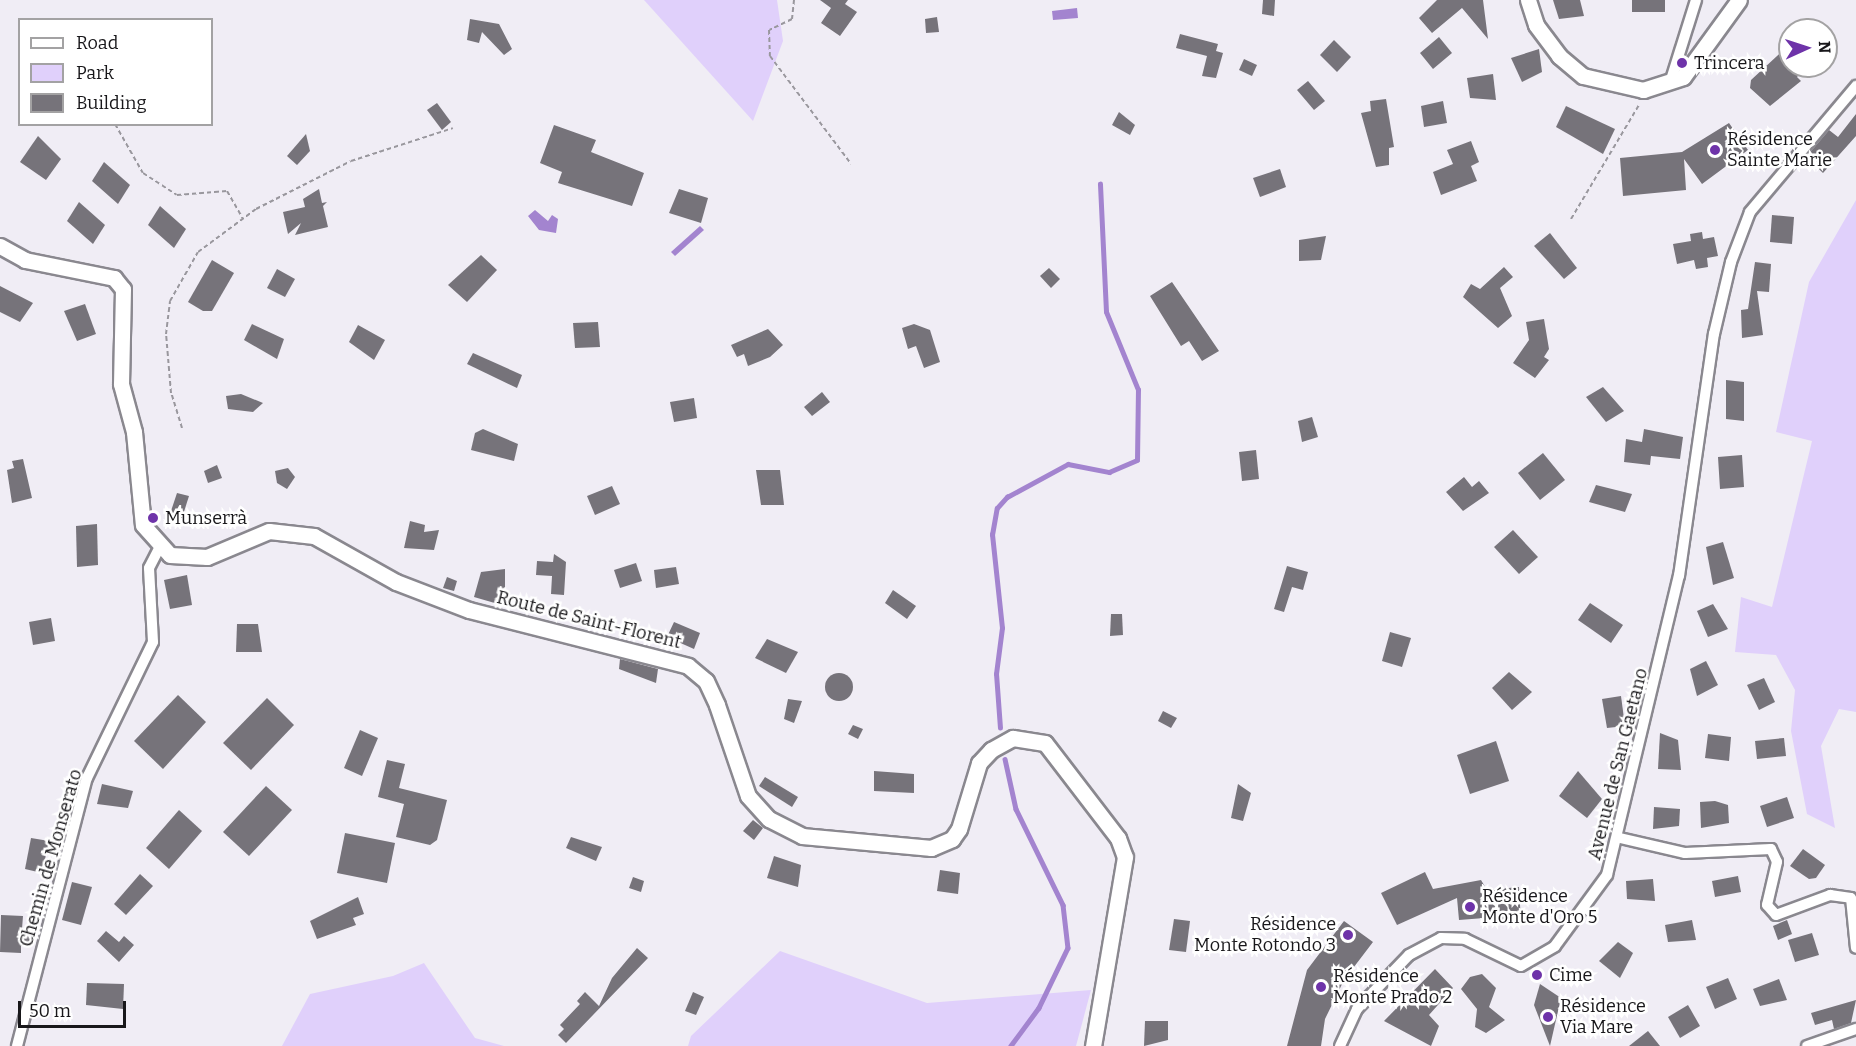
<!DOCTYPE html>
<meta charset="utf-8">
<style>
body{margin:0}
#map{position:relative;width:1856px;height:1046px;overflow:hidden;background:#f0edf5;font-family:Bitter,serif}
div>[style]{position:absolute}
.green>*{inset:0;background:#e0d0fb}
.water>*{inset:0;background:#a384cf}
.stream>*{height:4.5px;margin:-2.25px;padding:0 2.25px;transform-origin:2.25px;border-radius:2.25px;background:#a384cf}
.building>*{inset:0;background:#76737a}
.round{border-radius:50%}
.path>*{height:2px;margin-top:-1px;transform-origin:0;background:repeating-linear-gradient(90deg,#99979d 0 4.5px,transparent 0 7.5px)}
.roads{filter:drop-shadow(2px 0 #8a888f) drop-shadow(-2px 0 #8a888f) drop-shadow(0 2px #8a888f) drop-shadow(0 -2px #8a888f)}
.street>*{height:10px;margin:-5px;padding:0 5px;transform-origin:5px;border-radius:5px;background:#fff}
.secondary>*{height:15px;margin:-7.5px;padding:0 7.5px;transform-origin:7.5px;border-radius:7.5px;background:#fff}
.dots>*{width:16px;height:16px;translate:-50% -50%;box-sizing:border-box;border:3px solid #fff;border-radius:50%}
span{translate:-50% -50%;white-space:nowrap;text-align:center;line-height:1.15;-webkit-text-stroke:5px #fff;paint-order:stroke}
.poi-label{font-size:18px;color:#18171a}
.left{translate:0 -50%;text-align:left}
.right{translate:-100% -50%;text-align:right}
.street-label{font-size:18px;color:#18171a}
.legend{position:absolute;left:18px;top:18px;width:195px;height:108px;box-sizing:border-box;background:#fff;border:2px solid #a3a2a3;margin:0;padding:8px 10px;list-style:none;font-size:18px;color:#18171a}
.legend li{display:flex;align-items:center;gap:12px;height:30px}
.legend b{width:30px;border:2px solid #a3a2a3}
.north{position:absolute;left:1778px;top:18px;width:60px;height:60px;box-sizing:border-box;background:#fff;border:2px solid #a3a2a3;border-radius:50%;rotate:87deg;font-size:16px;font-weight:700;line-height:24px;text-align:center;color:#18171a}
.north::after{content:'';display:block;margin:auto;width:21px;height:27px;background:#6e33a9;clip-path:polygon(50% 0,100% 100%,50% 72%,0 100%)}
.scale{position:absolute;left:18px;top:1001px;width:108px;height:27px;box-sizing:border-box;border:3px solid #18171a;border-top:0;padding-left:8px;font-size:18px;line-height:21px;white-space:nowrap;color:#18171a;-webkit-text-stroke:4px #fff;paint-order:stroke}
</style>
<div id="map">
<div class="green">
<div style="clip-path:polygon(644px 0,777px 0,783px 41px,753px 121px)"></div>
<div style="clip-path:polygon(1856px 200px,1856px 712px,1839px 709px,1821px 746px,1835px 828px,1807px 814px,1791px 731px,1795px 690px,1776px 655px,1735px 652px,1741px 597px,1772px 607px,1812px 441px,1776px 432px,1809px 282px)"></div>
<div style="clip-path:polygon(780px 951px,927px 1003px,1091px 990px,1076px 1046px,688px 1046px,691px 1036px)"></div>
<div style="clip-path:polygon(424px 963px,475px 1038px,504px 1046px,282px 1046px,310px 994px,393px 976px)"></div>
</div>
<div class="water">
<div style="clip-path:polygon(1077px 8px,1078px 18px,1053px 20px,1052px 11px)"></div>
<div style="clip-path:polygon(535px 210px,548px 221px,552px 215px,558px 219px,556px 233px,539px 230px,528px 216px)"></div>
<div style="clip-path:polygon(700px 226px,704px 230px,675px 256px,671px 252px)"></div>
</div>
<div class="stream">
<div style="left:1000px;top:728px;width:54px;rotate:-94.2deg"></div>
<div style="left:996px;top:674px;width:46px;rotate:-82.6deg"></div>
<div style="left:1002px;top:628px;width:94px;rotate:-96.1deg"></div>
<div style="left:992px;top:535px;width:27px;rotate:-80deg"></div>
<div style="left:997px;top:508px;width:15px;rotate:-48deg"></div>
<div style="left:1007px;top:497px;width:69px;rotate:-28.4deg"></div>
<div style="left:1068px;top:464px;width:42px;rotate:11deg"></div>
<div style="left:1109px;top:472px;width:30px;rotate:-23deg"></div>
<div style="left:1137px;top:460px;width:70px;rotate:-89.2deg"></div>
<div style="left:1138px;top:390px;width:84px;rotate:-112.3deg"></div>
<div style="left:1106px;top:312px;width:128px;rotate:-92.7deg"></div>
<div style="left:1005px;top:759px;width:51px;rotate:77.6deg"></div>
<div style="left:1016px;top:809px;width:107px;rotate:63.9deg"></div>
<div style="left:1063px;top:905px;width:43px;rotate:83.4deg"></div>
<div style="left:1068px;top:948px;width:67px;rotate:115.8deg"></div>
<div style="left:1039px;top:1008px;width:47px;rotate:126.4deg"></div>
</div>
<div class="building">
<div style="clip-path:polygon(820px 0,848px 0,845px 4px,857px 12px,840px 36px,821px 23px,831px 8px)"></div>
<div style="clip-path:polygon(1263px 0,1275px 0,1274px 16px,1262px 14px)"></div>
<div style="clip-path:polygon(1437px 0,1483px 0,1488px 39px,1462px 8px,1432px 33px,1419px 18px)"></div>
<div style="clip-path:polygon(1553px 0,1580px 0,1584px 16px,1559px 19px)"></div>
<div style="clip-path:polygon(1632px 0,1665px 0,1665px 12px,1632px 12px)"></div>
<div style="clip-path:polygon(937px 17px,939px 32px,926px 33px,925px 19px)"></div>
<div style="clip-path:polygon(470px 19px,499px 24px,512px 49px,504px 55px,482px 32px,479px 43px,467px 40px)"></div>
<div style="clip-path:polygon(1180px 34px,1218px 44px,1216px 51px,1223px 53px,1216px 78px,1202px 76px,1207px 56px,1176px 48px)"></div>
<div style="clip-path:polygon(1439px 37px,1452px 53px,1433px 69px,1420px 53px)"></div>
<div style="clip-path:polygon(1334px 40px,1351px 57px,1337px 72px,1320px 55px)"></div>
<div style="clip-path:polygon(1790px 44px,1790px 66px,1806px 66px,1797px 77px,1801px 81px,1770px 106px,1750px 88px,1751px 80px)"></div>
<div style="clip-path:polygon(1539px 49px,1542px 72px,1522px 82px,1511px 58px)"></div>
<div style="clip-path:polygon(1244px 59px,1257px 65px,1252px 76px,1239px 70px)"></div>
<div style="clip-path:polygon(1493px 74px,1496px 100px,1470px 98px,1467px 78px)"></div>
<div style="clip-path:polygon(1308px 81px,1325px 101px,1314px 110px,1297px 90px)"></div>
<div style="clip-path:polygon(1386px 99px,1394px 147px,1389px 148px,1389px 165px,1376px 167px,1361px 113px,1371px 111px,1370px 101px)"></div>
<div style="clip-path:polygon(1443px 101px,1447px 123px,1424px 127px,1421px 106px)"></div>
<div style="clip-path:polygon(437px 103px,451px 122px,442px 130px,427px 110px)"></div>
<div style="clip-path:polygon(1566px 106px,1615px 129px,1603px 154px,1556px 127px)"></div>
<div style="clip-path:polygon(1119px 112px,1135px 125px,1130px 135px,1112px 125px)"></div>
<div style="clip-path:polygon(1856px 114px,1856px 136px,1823px 173px,1806px 157px,1829px 130px,1838px 137px)"></div>
<div style="clip-path:polygon(1729px 123px,1748px 150px,1702px 184px,1684px 159px,1686px 190px,1623px 196px,1620px 158px,1682px 152px)"></div>
<div style="clip-path:polygon(554px 125px,596px 140px,591px 152px,644px 173px,632px 206px,558px 183px,562px 172px,540px 163px)"></div>
<div style="clip-path:polygon(306px 134px,310px 151px,297px 165px,287px 156px)"></div>
<div style="clip-path:polygon(38px 136px,61px 159px,46px 180px,20px 162px)"></div>
<div style="clip-path:polygon(1471px 141px,1479px 162px,1471px 166px,1477px 181px,1441px 195px,1433px 172px,1453px 164px,1447px 150px)"></div>
<div style="clip-path:polygon(104px 162px,130px 185px,118px 204px,92px 181px)"></div>
<div style="clip-path:polygon(1280px 169px,1286px 187px,1260px 197px,1253px 178px)"></div>
<div style="clip-path:polygon(319px 189px,322px 203px,327px 202px,323px 206px,328px 227px,295px 235px,301px 223px,288px 234px,283px 212px,305px 207px,303px 199px)"></div>
<div style="clip-path:polygon(679px 189px,708px 198px,701px 223px,669px 213px)"></div>
<div style="clip-path:polygon(79px 202px,105px 225px,93px 244px,67px 221px)"></div>
<div style="clip-path:polygon(160px 206px,186px 229px,174px 248px,148px 225px)"></div>
<div style="clip-path:polygon(1772px 215px,1794px 217px,1792px 244px,1770px 242px)"></div>
<div style="clip-path:polygon(1702px 232px,1703px 239px,1714px 237px,1718px 256px,1707px 258px,1708px 267px,1696px 269px,1694px 260px,1677px 264px,1673px 244px,1691px 241px,1690px 234px)"></div>
<div style="clip-path:polygon(1550px 233px,1577px 268px,1564px 279px,1534px 246px)"></div>
<div style="clip-path:polygon(1326px 236px,1321px 260px,1299px 261px,1299px 240px)"></div>
<div style="clip-path:polygon(481px 255px,497px 270px,467px 302px,448px 285px)"></div>
<div style="clip-path:polygon(212px 260px,234px 273px,212px 311px,203px 311px,188px 302px)"></div>
<div style="clip-path:polygon(1755px 262px,1771px 264px,1769px 292px,1757px 291px,1763px 335px,1742px 338px,1741px 310px,1748px 309px)"></div>
<div style="clip-path:polygon(1504px 267px,1513px 277px,1500px 288px,1512px 316px,1498px 328px,1463px 297px,1471px 284px,1480px 289px)"></div>
<div style="clip-path:polygon(1049px 268px,1060px 279px,1051px 288px,1040px 276px)"></div>
<div style="clip-path:polygon(277px 269px,295px 279px,285px 297px,267px 288px)"></div>
<div style="clip-path:polygon(1172px 282px,1219px 351px,1202px 361px,1189px 341px,1181px 346px,1150px 296px)"></div>
<div style="clip-path:polygon(0 286px,33px 303px,20px 322px,0 312px)"></div>
<div style="clip-path:polygon(85px 304px,96px 334px,77px 341px,64px 311px)"></div>
<div style="clip-path:polygon(1544px 319px,1549px 349px,1544px 357px,1549px 360px,1535px 378px,1513px 363px,1529px 340px,1526px 322px)"></div>
<div style="clip-path:polygon(598px 322px,600px 347px,575px 348px,573px 323px)"></div>
<div style="clip-path:polygon(252px 324px,284px 339px,277px 359px,244px 340px)"></div>
<div style="clip-path:polygon(914px 324px,930px 330px,940px 362px,924px 368px,916px 346px,908px 349px,902px 328px)"></div>
<div style="clip-path:polygon(358px 325px,385px 340px,374px 360px,349px 342px)"></div>
<div style="clip-path:polygon(768px 329px,783px 345px,770px 357px,748px 366px,744px 354px,737px 357px,731px 345px)"></div>
<div style="clip-path:polygon(473px 353px,522px 375px,517px 388px,467px 364px)"></div>
<div style="clip-path:polygon(1726px 380px,1744px 382px,1744px 421px,1726px 419px)"></div>
<div style="clip-path:polygon(1603px 387px,1624px 411px,1606px 422px,1586px 397px)"></div>
<div style="clip-path:polygon(822px 392px,830px 402px,812px 416px,804px 407px)"></div>
<div style="clip-path:polygon(241px 394px,263px 403px,253px 412px,228px 409px,226px 396px)"></div>
<div style="clip-path:polygon(694px 398px,697px 418px,674px 422px,670px 402px)"></div>
<div style="clip-path:polygon(1312px 417px,1318px 437px,1302px 442px,1298px 421px)"></div>
<div style="clip-path:polygon(483px 429px,518px 444px,514px 461px,471px 450px,475px 433px)"></div>
<div style="clip-path:polygon(1644px 429px,1683px 437px,1680px 459px,1651px 456px,1650px 465px,1624px 462px,1626px 439px,1642px 442px)"></div>
<div style="clip-path:polygon(1256px 450px,1259px 479px,1242px 481px,1239px 452px)"></div>
<div style="clip-path:polygon(1543px 453px,1565px 480px,1540px 500px,1518px 473px)"></div>
<div style="clip-path:polygon(1742px 455px,1744px 487px,1720px 489px,1718px 457px)"></div>
<div style="clip-path:polygon(23px 459px,32px 498px,12px 503px,7px 470px,14px 468px,12px 461px)"></div>
<div style="clip-path:polygon(217px 465px,222px 478px,208px 483px,204px 471px)"></div>
<div style="clip-path:polygon(288px 468px,295px 477px,287px 489px,277px 483px,275px 471px)"></div>
<div style="clip-path:polygon(756px 470px,780px 470px,784px 505px,761px 505px)"></div>
<div style="clip-path:polygon(1464px 477px,1472px 487px,1479px 481px,1489px 493px,1463px 511px,1446px 492px)"></div>
<div style="clip-path:polygon(1596px 485px,1632px 494px,1625px 512px,1589px 502px)"></div>
<div style="clip-path:polygon(612px 486px,620px 504px,595px 515px,587px 496px)"></div>
<div style="clip-path:polygon(177px 493px,189px 496px,182px 518px,170px 514px)"></div>
<div style="clip-path:polygon(410px 521px,425px 525px,424px 532px,439px 530px,434px 550px,404px 548px)"></div>
<div style="clip-path:polygon(97px 524px,98px 565px,77px 567px,76px 526px)"></div>
<div style="clip-path:polygon(1513px 530px,1538px 557px,1519px 574px,1494px 547px)"></div>
<div style="clip-path:polygon(1723px 542px,1734px 578px,1713px 585px,1706px 547px)"></div>
<div style="clip-path:polygon(554px 554px,566px 562px,564px 595px,551px 594px,552px 576px,536px 575px,537px 561px,553px 562px)"></div>
<div style="clip-path:polygon(636px 563px,642px 581px,620px 588px,614px 570px)"></div>
<div style="clip-path:polygon(1287px 566px,1308px 572px,1303px 590px,1292px 587px,1284px 612px,1274px 609px)"></div>
<div style="clip-path:polygon(676px 567px,679px 584px,656px 588px,654px 570px)"></div>
<div style="clip-path:polygon(505px 569px,505px 606px,474px 597px,481px 572px)"></div>
<div style="clip-path:polygon(187px 575px,192px 605px,170px 609px,164px 580px)"></div>
<div style="clip-path:polygon(447px 577px,457px 581px,454px 591px,443px 588px)"></div>
<div style="clip-path:polygon(893px 590px,916px 606px,907px 619px,885px 603px)"></div>
<div style="clip-path:polygon(1590px 603px,1623px 625px,1611px 643px,1578px 620px)"></div>
<div style="clip-path:polygon(1713px 604px,1728px 629px,1708px 637px,1697px 611px)"></div>
<div style="clip-path:polygon(1111px 614px,1122px 614px,1123px 635px,1110px 636px)"></div>
<div style="clip-path:polygon(51px 618px,55px 641px,33px 645px,29px 622px)"></div>
<div style="clip-path:polygon(674px 622px,700px 633px,694px 649px,667px 637px)"></div>
<div style="clip-path:polygon(237px 624px,258px 624px,262px 652px,236px 652px)"></div>
<div style="clip-path:polygon(1390px 632px,1411px 638px,1402px 667px,1382px 661px)"></div>
<div style="clip-path:polygon(767px 639px,798px 652px,786px 673px,755px 658px)"></div>
<div style="clip-path:polygon(620px 659px,658px 669px,656px 683px,619px 669px)"></div>
<div style="clip-path:polygon(1706px 661px,1718px 685px,1697px 696px,1690px 669px)"></div>
<div style="clip-path:polygon(1509px 672px,1532px 692px,1512px 710px,1492px 688px)"></div>
<div class="round" style="left:825px;top:673px;width:28px;height:28px"></div>
<div style="clip-path:polygon(1764px 678px,1775px 702px,1759px 710px,1747px 685px)"></div>
<div style="clip-path:polygon(178px 695px,206px 722px,163px 769px,134px 741px)"></div>
<div style="clip-path:polygon(1621px 696px,1625px 726px,1607px 728px,1602px 699px)"></div>
<div style="clip-path:polygon(267px 698px,294px 725px,251px 770px,223px 743px)"></div>
<div style="clip-path:polygon(788px 699px,802px 701px,794px 723px,784px 719px)"></div>
<div style="clip-path:polygon(1163px 711px,1177px 718px,1171px 728px,1158px 721px)"></div>
<div style="clip-path:polygon(853px 725px,863px 729px,858px 739px,848px 734px)"></div>
<div style="clip-path:polygon(360px 730px,378px 738px,362px 776px,344px 768px)"></div>
<div style="clip-path:polygon(1660px 733px,1678px 740px,1681px 770px,1658px 769px)"></div>
<div style="clip-path:polygon(1708px 734px,1731px 737px,1729px 761px,1705px 758px)"></div>
<div style="clip-path:polygon(1784px 738px,1786px 756px,1757px 759px,1755px 741px)"></div>
<div style="clip-path:polygon(1496px 741px,1509px 781px,1470px 794px,1457px 755px)"></div>
<div style="clip-path:polygon(387px 760px,405px 764px,399px 788px,447px 800px,437px 840px,430px 845px,396px 837px,404px 804px,378px 797px)"></div>
<div style="clip-path:polygon(874px 771px,914px 774px,914px 793px,874px 791px)"></div>
<div style="clip-path:polygon(1578px 771px,1602px 799px,1587px 818px,1559px 796px)"></div>
<div style="clip-path:polygon(765px 777px,798px 797px,792px 807px,759px 786px)"></div>
<div style="clip-path:polygon(102px 784px,133px 791px,128px 808px,97px 804px)"></div>
<div style="clip-path:polygon(1238px 784px,1251px 793px,1243px 821px,1231px 818px)"></div>
<div style="clip-path:polygon(266px 786px,292px 810px,249px 856px,223px 832px)"></div>
<div style="clip-path:polygon(1787px 797px,1794px 818px,1767px 827px,1760px 806px)"></div>
<div style="clip-path:polygon(1715px 801px,1728px 805px,1729px 823px,1701px 828px,1700px 802px)"></div>
<div style="clip-path:polygon(1654px 807px,1680px 809px,1679px 826px,1653px 829px)"></div>
<div style="clip-path:polygon(179px 810px,202px 831px,169px 869px,146px 848px)"></div>
<div style="clip-path:polygon(753px 820px,763px 828px,754px 840px,743px 831px)"></div>
<div style="clip-path:polygon(345px 833px,395px 843px,387px 883px,337px 873px)"></div>
<div style="clip-path:polygon(571px 837px,602px 847px,596px 861px,566px 848px)"></div>
<div style="clip-path:polygon(31px 838px,49px 841px,42px 873px,25px 869px)"></div>
<div style="clip-path:polygon(1803px 849px,1825px 865px,1816px 878px,1809px 879px,1790px 866px)"></div>
<div style="clip-path:polygon(774px 856px,801px 865px,798px 887px,767px 878px)"></div>
<div style="clip-path:polygon(940px 870px,960px 873px,958px 894px,937px 891px)"></div>
<div style="clip-path:polygon(1425px 872px,1433px 889px,1481px 880px,1487px 890px,1519px 887px,1521px 922px,1498px 925px,1497px 917px,1459px 920px,1457px 898px,1397px 925px,1381px 893px)"></div>
<div style="clip-path:polygon(140px 874px,153px 886px,126px 915px,114px 904px)"></div>
<div style="clip-path:polygon(1738px 876px,1741px 892px,1715px 897px,1712px 881px)"></div>
<div style="clip-path:polygon(633px 877px,644px 881px,641px 892px,629px 888px)"></div>
<div style="clip-path:polygon(1653px 879px,1655px 901px,1627px 899px,1626px 881px)"></div>
<div style="clip-path:polygon(72px 882px,92px 887px,81px 925px,62px 920px)"></div>
<div style="clip-path:polygon(358px 897px,364px 914px,353px 918px,356px 925px,317px 939px,310px 921px)"></div>
<div style="clip-path:polygon(1px 915px,23px 916px,22px 929px,31px 929px,30px 946px,21px 946px,21px 953px,0 952px)"></div>
<div style="clip-path:polygon(1174px 919px,1190px 921px,1186px 952px,1169px 950px)"></div>
<div style="clip-path:polygon(1692px 920px,1696px 940px,1668px 942px,1665px 925px)"></div>
<div style="clip-path:polygon(1787px 920px,1792px 934px,1778px 940px,1773px 926px)"></div>
<div style="clip-path:polygon(1344px 921px,1373px 942px,1344px 980px,1325px 1019px,1321px 1046px,1287px 1046px,1307px 970px)"></div>
<div style="clip-path:polygon(106px 931px,119px 942px,124px 936px,134px 945px,119px 962px,97px 941px)"></div>
<div style="clip-path:polygon(1812px 933px,1819px 955px,1795px 962px,1788px 940px)"></div>
<div style="clip-path:polygon(1618px 942px,1633px 953px,1620px 978px,1599px 961px)"></div>
<div style="clip-path:polygon(637px 948px,648px 958px,566px 1043px,558px 1035px,564px 1029px,560px 1025px,580px 1004px,577px 1001px,585px 992px,599px 1006px,612px 978px)"></div>
<div style="clip-path:polygon(1435px 969px,1453px 988px,1429px 1015px,1439px 1026px,1431px 1046px,1384px 1021px)"></div>
<div style="clip-path:polygon(1482px 974px,1496px 988px,1489px 1007px,1505px 1020px,1486px 1033px,1475px 1027px,1477px 1009px,1461px 989px,1470px 977px)"></div>
<div style="clip-path:polygon(1728px 978px,1737px 999px,1715px 1009px,1706px 987px)"></div>
<div style="clip-path:polygon(1779px 979px,1787px 1000px,1760px 1006px,1753px 989px)"></div>
<div style="clip-path:polygon(87px 983px,124px 984px,123px 1009px,86px 1005px)"></div>
<div style="clip-path:polygon(1540px 984px,1561px 998px,1550px 1046px,1534px 1005px)"></div>
<div style="clip-path:polygon(693px 992px,704px 997px,696px 1015px,685px 1011px)"></div>
<div style="clip-path:polygon(1856px 1000px,1851px 1023px,1834px 1029px,1832px 1020px,1815px 1025px,1811px 1013px)"></div>
<div style="clip-path:polygon(1688px 1005px,1700px 1026px,1680px 1038px,1668px 1017px)"></div>
<div style="clip-path:polygon(1145px 1021px,1168px 1021px,1168px 1040px,1144px 1046px)"></div>
<div style="clip-path:polygon(1648px 1031px,1660px 1046px,1629px 1046px)"></div>
</div>
<div class="path">
<div style="left:794px;top:0;width:19px;rotate:96deg"></div>
<div style="left:792px;top:19px;width:25px;rotate:154deg"></div>
<div style="left:769px;top:30px;width:26px;rotate:88deg"></div>
<div style="left:770px;top:56px;width:135px;rotate:53.1deg"></div>
<div style="left:115px;top:124px;width:56px;rotate:60.3deg"></div>
<div style="left:143px;top:173px;width:40px;rotate:32.9deg"></div>
<div style="left:177px;top:195px;width:50px;rotate:-4.6deg"></div>
<div style="left:227px;top:191px;width:32px;rotate:60deg"></div>
<div style="left:1571px;top:219px;width:133px;rotate:-59.2deg"></div>
<div style="left:182px;top:428px;width:37px;rotate:-107deg"></div>
<div style="left:171px;top:393px;width:59px;rotate:-94.8deg"></div>
<div style="left:166px;top:334px;width:33px;rotate:-83deg"></div>
<div style="left:170px;top:301px;width:56px;rotate:-60.3deg"></div>
<div style="left:198px;top:252px;width:72px;rotate:-36.6deg"></div>
<div style="left:256px;top:209px;width:106px;rotate:-26.8deg"></div>
<div style="left:351px;top:161px;width:107px;rotate:-17.9deg"></div>
</div>
<div class="roads">
<div class="street">
<div style="left:1670px;top:83px;width:87px;rotate:-72.6deg"></div>
<div style="left:1620px;top:838px;width:67px;rotate:13deg"></div>
<div style="left:1685px;top:853px;width:86px;rotate:-2.7deg"></div>
<div style="left:1771px;top:849px;width:14px;rotate:65deg"></div>
<div style="left:1777px;top:862px;width:44px;rotate:103.1deg"></div>
<div style="left:1767px;top:905px;width:13px;rotate:48deg"></div>
<div style="left:1776px;top:915px;width:58px;rotate:-20.3deg"></div>
<div style="left:1830px;top:895px;width:21px;rotate:8deg"></div>
<div style="left:1851px;top:898px;width:50px;rotate:84.3deg"></div>
<div style="left:17px;top:1046px;width:277px;rotate:-75.4deg"></div>
<div style="left:87px;top:778px;width:151px;rotate:-64.1deg"></div>
<div style="left:153px;top:642px;width:74px;rotate:-93.1deg"></div>
<div style="left:149px;top:568px;width:22px;rotate:-63deg"></div>
<div style="left:1340px;top:1046px;width:41px;rotate:-65.3deg"></div>
<div style="left:1357px;top:1009px;width:75px;rotate:-46.1deg"></div>
<div style="left:1409px;top:955px;width:36px;rotate:-28deg"></div>
<div style="left:1441px;top:938px;width:24px;rotate:2deg"></div>
<div style="left:1465px;top:939px;width:62px;rotate:25.7deg"></div>
<div style="left:1521px;top:966px;width:39px;rotate:-30deg"></div>
<div style="left:1555px;top:946px;width:88px;rotate:-53.8deg"></div>
<div style="left:1607px;top:875px;width:308px;rotate:-76.5deg"></div>
<div style="left:1679px;top:576px;width:245px;rotate:-81.8deg"></div>
<div style="left:1714px;top:334px;width:74px;rotate:-76.7deg"></div>
<div style="left:1731px;top:262px;width:53px;rotate:-69.2deg"></div>
<div style="left:1750px;top:212px;width:165px;rotate:-49.9deg"></div>
<div style="left:1807px;top:1046px;width:52px;rotate:-19.1deg"></div>
</div>
<div class="secondary">
<div style="left:1528px;top:0;width:26px;rotate:72deg"></div>
<div style="left:1536px;top:25px;width:39px;rotate:53deg"></div>
<div style="left:1559px;top:56px;width:31px;rotate:40deg"></div>
<div style="left:1583px;top:76px;width:62px;rotate:13.1deg"></div>
<div style="left:1643px;top:90px;width:42px;rotate:-18deg"></div>
<div style="left:1683px;top:77px;width:95px;rotate:-54deg"></div>
<div style="left:0;top:246px;width:29px;rotate:29deg"></div>
<div style="left:25px;top:260px;width:91px;rotate:11.4deg"></div>
<div style="left:114px;top:278px;width:14px;rotate:51deg"></div>
<div style="left:123px;top:289px;width:95px;rotate:91.2deg"></div>
<div style="left:121px;top:384px;width:50px;rotate:74.8deg"></div>
<div style="left:134px;top:432px;width:93px;rotate:84.5deg"></div>
<div style="left:143px;top:525px;width:40px;rotate:48deg"></div>
<div style="left:170px;top:555px;width:37px;rotate:3deg"></div>
<div style="left:207px;top:557px;width:67px;rotate:-22.8deg"></div>
<div style="left:269px;top:531px;width:45px;rotate:6.3deg"></div>
<div style="left:314px;top:536px;width:94px;rotate:29.3deg"></div>
<div style="left:396px;top:582px;width:78px;rotate:21deg"></div>
<div style="left:469px;top:610px;width:226px;rotate:14.3deg"></div>
<div style="left:688px;top:666px;width:23px;rotate:40deg"></div>
<div style="left:706px;top:681px;width:26px;rotate:65deg"></div>
<div style="left:717px;top:705px;width:96px;rotate:71.2deg"></div>
<div style="left:748px;top:796px;width:31px;rotate:48deg"></div>
<div style="left:769px;top:819px;width:37px;rotate:27deg"></div>
<div style="left:802px;top:836px;width:130px;rotate:5.3deg"></div>
<div style="left:931px;top:848px;width:23px;rotate:-23deg"></div>
<div style="left:952px;top:839px;width:12px;rotate:-55deg"></div>
<div style="left:959px;top:829px;width:69px;rotate:-73.1deg"></div>
<div style="left:979px;top:763px;width:18px;rotate:-47deg"></div>
<div style="left:991px;top:750px;width:25px;rotate:-29deg"></div>
<div style="left:1013px;top:738px;width:32px;rotate:9deg"></div>
<div style="left:1045px;top:743px;width:120px;rotate:52.5deg"></div>
<div style="left:1118px;top:838px;width:20px;rotate:70deg"></div>
<div style="left:1125px;top:857px;width:192px;rotate:99.6deg"></div>
</div>
</div>
<div class="dots">
<div style="left:1682px;top:63px;background:#6e33a9"></div>
<div style="left:1715px;top:150px;background:#6e33a9"></div>
<div style="left:153px;top:518px;background:#6e33a9"></div>
<div style="left:1470px;top:907px;background:#6e33a9"></div>
<div style="left:1348px;top:935px;background:#6e33a9"></div>
<div style="left:1537px;top:975px;background:#6e33a9"></div>
<div style="left:1321px;top:987px;background:#6e33a9"></div>
<div style="left:1548px;top:1017px;background:#6e33a9"></div>
</div>
<div class="poi-label">
<span class="left" style="left:1694px;top:63px">Trincera</span>
<span class="left" style="left:1727px;top:150px">Résidence<br>Sainte Marie</span>
<span class="left" style="left:165px;top:518px">Munserrà</span>
<span class="left" style="left:1482px;top:907px">Résidence<br>Monte d'Oro 5</span>
<span class="right" style="left:1336px;top:935px">Résidence<br>Monte Rotondo 3</span>
<span class="left" style="left:1549px;top:975px">Cime</span>
<span class="left" style="left:1333px;top:987px">Résidence<br>Monte Prado 2</span>
<span class="left" style="left:1560px;top:1017px">Résidence<br>Via Mare</span>
</div>
<div class="street-label">
<span style="left:589px;top:620px;rotate:14deg">Route de Saint-Florent</span>
<span style="left:1618px;top:764px;rotate:-76deg">Avenue de San Gaetano</span>
<span style="left:51px;top:858px;rotate:-74deg">Chemin de Monserato</span>
</div>
<ul class="legend">
<li><b style="height:8px;background:#fff"></b>Road</li>
<li><b style="height:16px;background:#e0d0fb"></b>Park</li>
<li><b style="height:16px;background:#76737a"></b>Building</li>
</ul>
<div class="north">N</div>
<div class="scale">50 m</div>
</div>
